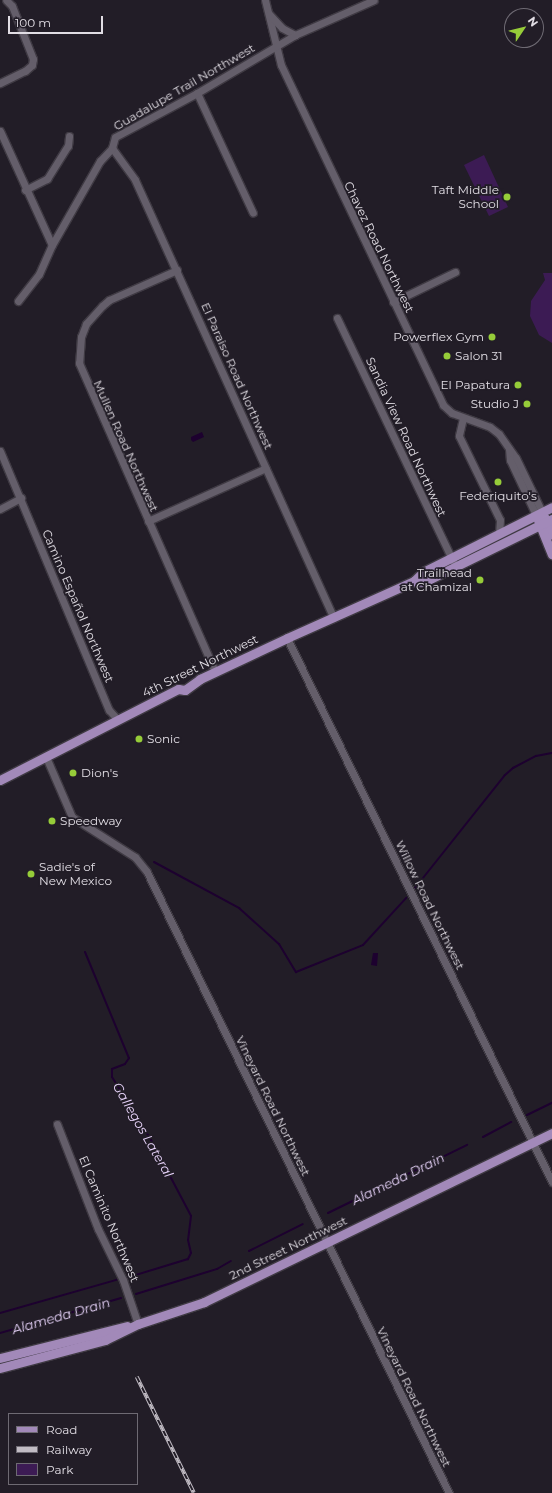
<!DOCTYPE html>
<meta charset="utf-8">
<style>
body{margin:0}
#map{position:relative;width:552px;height:1493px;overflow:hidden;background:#221d27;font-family:Montserrat,sans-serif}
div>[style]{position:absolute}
.green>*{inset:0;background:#3c1b54}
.water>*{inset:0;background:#1d012f}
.stream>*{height:2px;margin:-1px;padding:0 1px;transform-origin:1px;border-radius:1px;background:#1d012f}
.roads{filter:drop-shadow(1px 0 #3f3a43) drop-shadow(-1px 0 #3f3a43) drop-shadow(0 1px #3f3a43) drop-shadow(0 -1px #3f3a43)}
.minor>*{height:7px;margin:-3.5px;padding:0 3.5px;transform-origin:3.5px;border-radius:3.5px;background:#645e6a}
.major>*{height:9px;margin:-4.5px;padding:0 4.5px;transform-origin:4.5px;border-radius:4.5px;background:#a289b9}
.rail>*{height:3.5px;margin-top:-1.75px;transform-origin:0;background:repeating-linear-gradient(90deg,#221d27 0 6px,#c1bcc4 0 12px);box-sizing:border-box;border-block:1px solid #c1bcc4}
.dots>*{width:11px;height:11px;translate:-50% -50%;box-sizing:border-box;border:2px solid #221d27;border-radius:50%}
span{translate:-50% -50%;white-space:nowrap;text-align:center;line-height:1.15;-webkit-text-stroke:3.5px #221d27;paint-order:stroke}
.street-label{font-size:12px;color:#e1dde4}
.poi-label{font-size:12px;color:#e1dde4}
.right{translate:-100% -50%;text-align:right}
.left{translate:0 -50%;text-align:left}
.water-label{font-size:13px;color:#ead6fd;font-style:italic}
.legend{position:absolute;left:8px;top:1413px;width:130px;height:72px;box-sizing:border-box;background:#221d27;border:1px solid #6e6a73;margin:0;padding:5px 7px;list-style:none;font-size:12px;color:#e1dde4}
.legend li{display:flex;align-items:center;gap:8px;height:20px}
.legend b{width:20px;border:1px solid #6e6a73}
.north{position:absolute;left:504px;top:8px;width:40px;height:40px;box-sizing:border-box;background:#221d27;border:1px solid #6e6a73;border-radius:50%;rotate:55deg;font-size:11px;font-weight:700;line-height:16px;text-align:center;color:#e1dde4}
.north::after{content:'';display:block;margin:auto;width:14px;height:18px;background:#96cc39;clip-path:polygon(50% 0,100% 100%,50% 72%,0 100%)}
.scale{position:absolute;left:8px;top:16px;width:95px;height:18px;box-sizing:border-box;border:2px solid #e1dde4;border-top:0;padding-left:5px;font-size:12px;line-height:14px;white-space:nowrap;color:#e1dde4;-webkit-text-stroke:3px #221d27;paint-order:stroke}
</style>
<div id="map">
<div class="green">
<div style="clip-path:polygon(484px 155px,508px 207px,489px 216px,464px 165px)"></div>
<div style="clip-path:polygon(543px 273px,552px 273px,552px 343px,539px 335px,530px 316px,531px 301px,545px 280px)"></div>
</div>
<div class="water">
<div style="clip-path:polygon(202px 432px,204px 437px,193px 442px,191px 440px,191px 437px)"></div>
<div style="clip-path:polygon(373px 953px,378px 953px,377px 966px,371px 965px)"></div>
</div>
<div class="stream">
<div style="left:154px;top:862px;width:97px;rotate:28.4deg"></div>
<div style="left:239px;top:908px;width:54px;rotate:42deg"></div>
<div style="left:279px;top:944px;width:33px;rotate:59deg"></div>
<div style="left:296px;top:972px;width:72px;rotate:-21.9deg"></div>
<div style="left:363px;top:945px;width:64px;rotate:-47.5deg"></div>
<div style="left:415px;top:888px;width:144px;rotate:-51.5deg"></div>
<div style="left:505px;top:775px;width:11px;rotate:-41deg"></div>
<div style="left:513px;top:768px;width:26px;rotate:-28deg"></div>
<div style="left:536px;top:756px;width:16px;rotate:-11deg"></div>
<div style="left:85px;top:952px;width:115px;rotate:67.5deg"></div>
<div style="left:129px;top:1058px;width:7px;rotate:124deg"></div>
<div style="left:125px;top:1064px;width:14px;rotate:159deg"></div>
<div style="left:112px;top:1069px;width:8px;rotate:90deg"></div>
<div style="left:112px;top:1077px;width:74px;rotate:58.2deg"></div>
<div style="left:151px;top:1140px;width:86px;rotate:62.2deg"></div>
<div style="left:191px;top:1216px;width:24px;rotate:97deg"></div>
<div style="left:188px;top:1240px;width:13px;rotate:77deg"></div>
<div style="left:191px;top:1253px;width:7px;rotate:117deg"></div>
<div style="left:188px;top:1259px;width:62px;rotate:163deg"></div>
<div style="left:527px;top:1115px;width:28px;rotate:-26deg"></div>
<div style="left:483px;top:1137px;width:32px;rotate:-28deg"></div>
<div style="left:328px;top:1213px;width:155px;rotate:-26.1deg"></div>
<div style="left:249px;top:1251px;width:60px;rotate:-26.6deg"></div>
<div style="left:136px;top:1294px;width:85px;rotate:-17.2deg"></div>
<div style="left:217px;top:1269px;width:16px;rotate:-30deg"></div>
<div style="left:0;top:1313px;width:121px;rotate:-15.9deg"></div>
<div style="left:0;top:1333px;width:126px;rotate:-16.1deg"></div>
</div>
<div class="roads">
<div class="minor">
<div style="left:265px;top:0;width:67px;rotate:76.2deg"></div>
<div style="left:281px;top:65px;width:377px;rotate:64.5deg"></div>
<div style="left:443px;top:405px;width:12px;rotate:42deg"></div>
<div style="left:452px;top:413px;width:40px;rotate:20.2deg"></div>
<div style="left:490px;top:427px;width:11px;rotate:38deg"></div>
<div style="left:499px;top:434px;width:29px;rotate:55deg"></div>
<div style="left:516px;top:458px;width:60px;rotate:64.3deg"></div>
<div style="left:269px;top:14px;width:19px;rotate:47deg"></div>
<div style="left:282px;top:28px;width:15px;rotate:28deg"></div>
<div style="left:0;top:83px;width:28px;rotate:-26deg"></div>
<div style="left:25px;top:71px;width:9px;rotate:-41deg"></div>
<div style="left:32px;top:65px;width:6px;rotate:-81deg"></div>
<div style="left:33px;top:59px;width:57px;rotate:-111.6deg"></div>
<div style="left:12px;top:6px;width:8px;rotate:-135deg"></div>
<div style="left:197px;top:93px;width:132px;rotate:65deg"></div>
<div style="left:0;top:131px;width:125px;rotate:65.5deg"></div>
<div style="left:112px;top:148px;width:39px;rotate:54deg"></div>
<div style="left:135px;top:180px;width:481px;rotate:65.6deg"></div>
<div style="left:25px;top:190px;width:25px;rotate:-27deg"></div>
<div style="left:47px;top:179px;width:39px;rotate:-58deg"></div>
<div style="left:68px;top:146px;width:10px;rotate:-84deg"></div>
<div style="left:177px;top:270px;width:74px;rotate:156.2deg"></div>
<div style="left:109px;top:300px;width:9px;rotate:139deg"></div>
<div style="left:102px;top:306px;width:24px;rotate:132deg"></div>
<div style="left:86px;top:324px;width:14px;rotate:111deg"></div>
<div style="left:81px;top:337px;width:26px;rotate:94deg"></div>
<div style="left:79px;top:363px;width:338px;rotate:66.2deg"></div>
<div style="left:18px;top:301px;width:34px;rotate:-52deg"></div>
<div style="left:39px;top:274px;width:32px;rotate:-66deg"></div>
<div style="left:52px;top:245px;width:97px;rotate:-60.3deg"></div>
<div style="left:100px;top:161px;width:18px;rotate:-47deg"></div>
<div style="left:112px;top:148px;width:11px;rotate:-75deg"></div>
<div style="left:115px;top:137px;width:93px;rotate:-28.2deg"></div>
<div style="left:197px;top:93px;width:114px;rotate:-30.6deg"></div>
<div style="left:295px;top:35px;width:86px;rotate:-23.9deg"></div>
<div style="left:393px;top:302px;width:69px;rotate:-25.8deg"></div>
<div style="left:337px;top:318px;width:269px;rotate:64.5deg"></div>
<div style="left:463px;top:418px;width:18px;rotate:103deg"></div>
<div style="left:459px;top:436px;width:93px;rotate:64deg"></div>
<div style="left:500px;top:520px;width:14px;rotate:94deg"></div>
<div style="left:509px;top:449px;width:11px;rotate:85deg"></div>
<div style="left:510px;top:460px;width:61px;rotate:64.7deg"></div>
<div style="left:0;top:451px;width:281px;rotate:67.2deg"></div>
<div style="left:109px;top:710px;width:13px;rotate:48deg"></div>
<div style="left:0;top:509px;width:24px;rotate:-28deg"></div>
<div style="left:148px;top:521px;width:129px;rotate:-24.2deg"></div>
<div style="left:287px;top:638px;width:605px;rotate:64.03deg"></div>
<div style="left:46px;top:757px;width:65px;rotate:66.6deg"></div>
<div style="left:72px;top:817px;width:75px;rotate:32.4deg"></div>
<div style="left:135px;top:857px;width:19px;rotate:51deg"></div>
<div style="left:147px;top:872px;width:691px;rotate:64.07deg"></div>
<div style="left:57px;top:1124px;width:113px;rotate:68.7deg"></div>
<div style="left:98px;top:1229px;width:57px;rotate:63.9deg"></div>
<div style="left:123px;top:1280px;width:46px;rotate:71.2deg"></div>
</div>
<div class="major">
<div style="left:545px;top:518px;width:18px;rotate:68deg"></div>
<div style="left:538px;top:520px;width:37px;rotate:68deg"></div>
<div style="left:414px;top:581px;width:10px;rotate:6deg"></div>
<div style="left:424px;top:582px;width:143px;rotate:-26.2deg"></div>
<div style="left:0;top:780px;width:200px;rotate:-27.1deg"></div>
<div style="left:178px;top:689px;width:7px;rotate:8deg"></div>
<div style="left:185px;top:690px;width:19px;rotate:-36deg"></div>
<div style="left:200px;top:679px;width:96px;rotate:-25.2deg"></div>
<div style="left:287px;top:638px;width:139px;rotate:-24.2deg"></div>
<div style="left:414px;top:581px;width:13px;rotate:-45deg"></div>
<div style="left:423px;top:572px;width:144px;rotate:-26.7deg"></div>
<div style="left:0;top:1358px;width:131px;rotate:-14.1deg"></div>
<div style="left:0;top:1368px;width:109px;rotate:-14.9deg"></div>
<div style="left:105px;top:1340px;width:37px;rotate:-26deg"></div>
<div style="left:138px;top:1324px;width:70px;rotate:-18.4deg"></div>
<div style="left:204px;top:1302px;width:387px;rotate:-25.9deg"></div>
</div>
</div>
<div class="rail">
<div style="left:137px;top:1377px;width:129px;rotate:63.8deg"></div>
</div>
<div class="dots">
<div style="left:507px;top:197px;background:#96cc39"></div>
<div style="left:492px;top:337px;background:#96cc39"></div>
<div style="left:447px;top:356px;background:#96cc39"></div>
<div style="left:518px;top:385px;background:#96cc39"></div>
<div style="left:527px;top:404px;background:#96cc39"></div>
<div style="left:498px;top:482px;background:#96cc39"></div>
<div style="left:480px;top:580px;background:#96cc39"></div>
<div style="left:139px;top:739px;background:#96cc39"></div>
<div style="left:73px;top:773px;background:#96cc39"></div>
<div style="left:52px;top:821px;background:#96cc39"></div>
<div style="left:31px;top:874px;background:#96cc39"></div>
</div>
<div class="street-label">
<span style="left:184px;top:87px;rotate:-30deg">Guadalupe Trail Northwest</span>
<span style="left:379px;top:247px;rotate:64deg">Chavez Road Northwest</span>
<span style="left:237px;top:376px;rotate:66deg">El Paraiso Road Northwest</span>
<span style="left:406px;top:437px;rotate:65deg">Sandia View Road Northwest</span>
<span style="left:126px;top:446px;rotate:66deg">Mullen Road Northwest</span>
<span style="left:78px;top:606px;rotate:67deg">Camino Español Northwest</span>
<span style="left:200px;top:666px;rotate:-26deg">4th Street Northwest</span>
<span style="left:430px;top:905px;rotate:64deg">Willow Road Northwest</span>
<span style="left:273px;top:1106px;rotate:64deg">Vineyard Road Northwest</span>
<span style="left:109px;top:1219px;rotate:67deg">El Caminito Northwest</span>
<span style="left:288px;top:1248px;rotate:-26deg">2nd Street Northwest</span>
<span style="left:414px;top:1397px;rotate:64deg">Vineyard Road Northwest</span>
</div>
<div class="poi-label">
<span class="right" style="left:499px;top:197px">Taft Middle<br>School</span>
<span class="right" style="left:484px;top:337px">Powerflex Gym</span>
<span class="left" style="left:455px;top:356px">Salon 31</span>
<span class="right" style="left:510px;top:385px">El Papatura</span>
<span class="right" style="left:519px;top:404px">Studio J</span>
<span style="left:498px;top:496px">Federiquito's</span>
<span class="right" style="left:472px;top:580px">Trailhead<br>at Chamizal</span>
<span class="left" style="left:147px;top:739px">Sonic</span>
<span class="left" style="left:81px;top:773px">Dion's</span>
<span class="left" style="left:60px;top:821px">Speedway</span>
<span class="left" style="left:39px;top:874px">Sadie's of<br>New Mexico</span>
</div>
<div class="water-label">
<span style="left:143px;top:1130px;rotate:60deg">Gallegos Lateral</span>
<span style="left:398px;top:1179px;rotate:-26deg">Alameda Drain</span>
<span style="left:61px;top:1316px;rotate:-16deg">Alameda Drain</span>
</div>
<ul class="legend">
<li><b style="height:5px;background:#a289b9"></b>Road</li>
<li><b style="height:5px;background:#c1bcc4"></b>Railway</li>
<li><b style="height:11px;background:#3c1b54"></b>Park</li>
</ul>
<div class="north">N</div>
<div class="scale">100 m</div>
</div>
